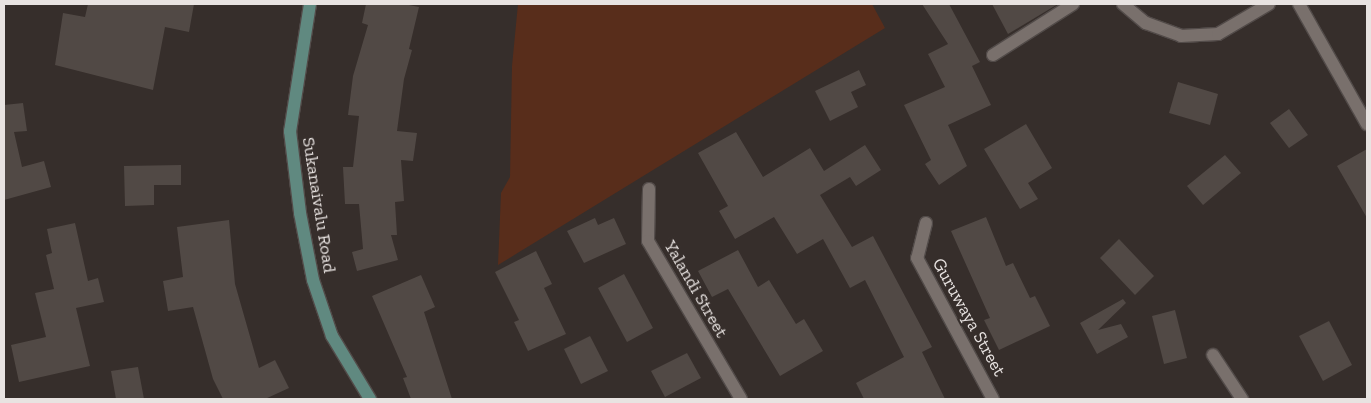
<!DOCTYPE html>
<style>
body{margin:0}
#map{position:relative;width:1371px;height:403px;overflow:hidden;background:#362e2b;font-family:"Zilla Slab",serif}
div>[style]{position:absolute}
.green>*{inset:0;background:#582d1b}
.building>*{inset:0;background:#514945}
.roads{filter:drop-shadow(1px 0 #524b49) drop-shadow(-1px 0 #524b49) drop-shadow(0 1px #524b49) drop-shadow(0 -1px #524b49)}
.minor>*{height:12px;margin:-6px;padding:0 6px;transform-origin:6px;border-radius:6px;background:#79706c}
.secondary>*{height:12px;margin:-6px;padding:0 6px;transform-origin:6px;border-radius:6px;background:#608980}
span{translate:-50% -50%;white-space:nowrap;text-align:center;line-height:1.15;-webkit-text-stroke:4px #362e2b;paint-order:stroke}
.street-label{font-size:18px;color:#e8e3e1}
.frame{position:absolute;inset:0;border:5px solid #e8e3e1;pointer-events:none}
</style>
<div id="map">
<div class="green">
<div style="clip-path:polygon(518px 4px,872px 4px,885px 28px,498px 265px,501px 193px,510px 177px,512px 66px)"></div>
</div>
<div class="building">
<div style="clip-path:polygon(88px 4px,194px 4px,189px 32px,165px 27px,153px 90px,55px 65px,63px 13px,85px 17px)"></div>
<div style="clip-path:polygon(366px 4px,404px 4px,419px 7px,409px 49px,412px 50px,404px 79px,397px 131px,417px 133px,413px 161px,401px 160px,404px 201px,395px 202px,397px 235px,391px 235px,398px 260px,357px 271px,352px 252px,363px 249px,359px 204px,345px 204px,343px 167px,353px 167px,359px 116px,348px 115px,353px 76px,368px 25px,362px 23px)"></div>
<div style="clip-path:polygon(922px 4px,949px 4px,980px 62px,972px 66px,991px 105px,948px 125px,967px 166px,939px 185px,925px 164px,931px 160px,904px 105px,945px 87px,928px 54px,948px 44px)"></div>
<div style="clip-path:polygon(992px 4px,1058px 4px,1008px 34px)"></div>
<div style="clip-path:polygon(859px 70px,866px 85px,851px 92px,858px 107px,830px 121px,815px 91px)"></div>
<div style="clip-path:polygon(1178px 82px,1218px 94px,1210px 125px,1169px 113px)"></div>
<div style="clip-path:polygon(23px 103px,27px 131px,14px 132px,22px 167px,44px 161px,51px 187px,4px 200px,4px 105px)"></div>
<div style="clip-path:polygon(1289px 109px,1308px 135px,1289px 148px,1270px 123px)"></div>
<div style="clip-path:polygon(1026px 124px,1052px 168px,1028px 183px,1038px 199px,1020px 209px,984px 149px)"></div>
<div style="clip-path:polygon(736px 132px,763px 177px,810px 148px,824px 171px,865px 145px,881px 170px,856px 186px,850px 177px,820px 195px,852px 247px,873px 236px,932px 347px,922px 352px,945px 399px,864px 399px,856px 383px,904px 357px,865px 280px,850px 288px,823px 239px,797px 254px,774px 217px,735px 239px,719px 211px,728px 206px,698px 153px)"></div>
<div style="clip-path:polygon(1367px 149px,1367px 218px,1337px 166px)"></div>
<div style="clip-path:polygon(1225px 155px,1241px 173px,1203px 205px,1187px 186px)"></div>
<div style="clip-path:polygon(181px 165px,181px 185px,154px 185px,154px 205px,125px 206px,124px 166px)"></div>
<div style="clip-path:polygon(986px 217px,1006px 266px,1013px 263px,1030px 298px,1035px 296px,1050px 326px,999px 350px,984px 320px,990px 318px,951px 231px)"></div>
<div style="clip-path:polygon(595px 218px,598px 225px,614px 218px,626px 244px,584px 263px,567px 231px)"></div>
<div style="clip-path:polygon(229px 220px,235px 284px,259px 368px,275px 360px,289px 388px,265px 399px,223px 399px,213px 379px,193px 307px,168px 311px,163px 281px,183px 277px,177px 227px)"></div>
<div style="clip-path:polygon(75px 223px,88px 281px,98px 278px,104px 302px,76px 308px,90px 366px,19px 382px,11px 345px,46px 337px,35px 293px,54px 289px,46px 255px,52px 253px,47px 229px)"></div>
<div style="clip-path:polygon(1119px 239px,1154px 276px,1135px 295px,1100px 258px)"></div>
<div style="clip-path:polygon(738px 250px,758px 287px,769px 280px,796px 324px,804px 319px,823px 351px,780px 376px,728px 289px,712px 297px,698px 271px)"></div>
<div style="clip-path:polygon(536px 251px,552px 284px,544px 288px,566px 334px,528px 351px,514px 322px,519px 320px,495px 272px)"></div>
<div style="clip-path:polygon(624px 274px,653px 328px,627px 342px,598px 288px)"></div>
<div style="clip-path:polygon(421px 275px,435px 307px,424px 312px,452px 399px,411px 399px,403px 378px,407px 377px,372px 296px)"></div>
<div style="clip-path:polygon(1123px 299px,1126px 303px,1098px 330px,1121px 324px,1128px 337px,1097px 354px,1080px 323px)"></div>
<div style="clip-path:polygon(1175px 310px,1187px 358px,1164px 364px,1152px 316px)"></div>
<div style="clip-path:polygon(1329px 321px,1352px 365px,1323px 381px,1299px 336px)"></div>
<div style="clip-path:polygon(590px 336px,608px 371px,581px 384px,564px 349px)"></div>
<div style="clip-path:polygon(687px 353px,701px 378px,665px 397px,651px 371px)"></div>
<div style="clip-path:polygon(138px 367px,144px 399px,116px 399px,111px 371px)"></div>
</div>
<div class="roads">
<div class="minor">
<div style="left:1123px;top:4px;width:30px;rotate:40deg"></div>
<div style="left:1146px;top:23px;width:37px;rotate:20deg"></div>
<div style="left:1181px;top:36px;width:37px;rotate:-3deg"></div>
<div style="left:1218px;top:34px;width:59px;rotate:-30.5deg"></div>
<div style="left:1299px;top:4px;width:138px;rotate:60.5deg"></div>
<div style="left:993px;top:55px;width:95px;rotate:-32.5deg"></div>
<div style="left:649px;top:189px;width:52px;rotate:91.1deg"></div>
<div style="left:648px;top:241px;width:183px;rotate:59.5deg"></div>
<div style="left:926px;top:223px;width:36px;rotate:104deg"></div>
<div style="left:917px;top:258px;width:160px;rotate:61.7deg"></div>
<div style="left:1213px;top:355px;width:53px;rotate:56.6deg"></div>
</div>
<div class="secondary">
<div style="left:310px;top:4px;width:129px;rotate:98.9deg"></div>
<div style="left:290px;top:131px;width:83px;rotate:83deg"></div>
<div style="left:300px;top:213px;width:68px;rotate:79deg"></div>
<div style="left:313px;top:280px;width:59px;rotate:71.3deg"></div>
<div style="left:332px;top:336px;width:74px;rotate:58.9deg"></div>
</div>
</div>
<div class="street-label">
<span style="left:319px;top:205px;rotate:81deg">Sukanaivalu Road</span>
<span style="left:696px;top:289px;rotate:60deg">Yalandi Street</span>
<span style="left:969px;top:317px;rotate:61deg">Guruwaya Street</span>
</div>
<div class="frame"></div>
</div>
